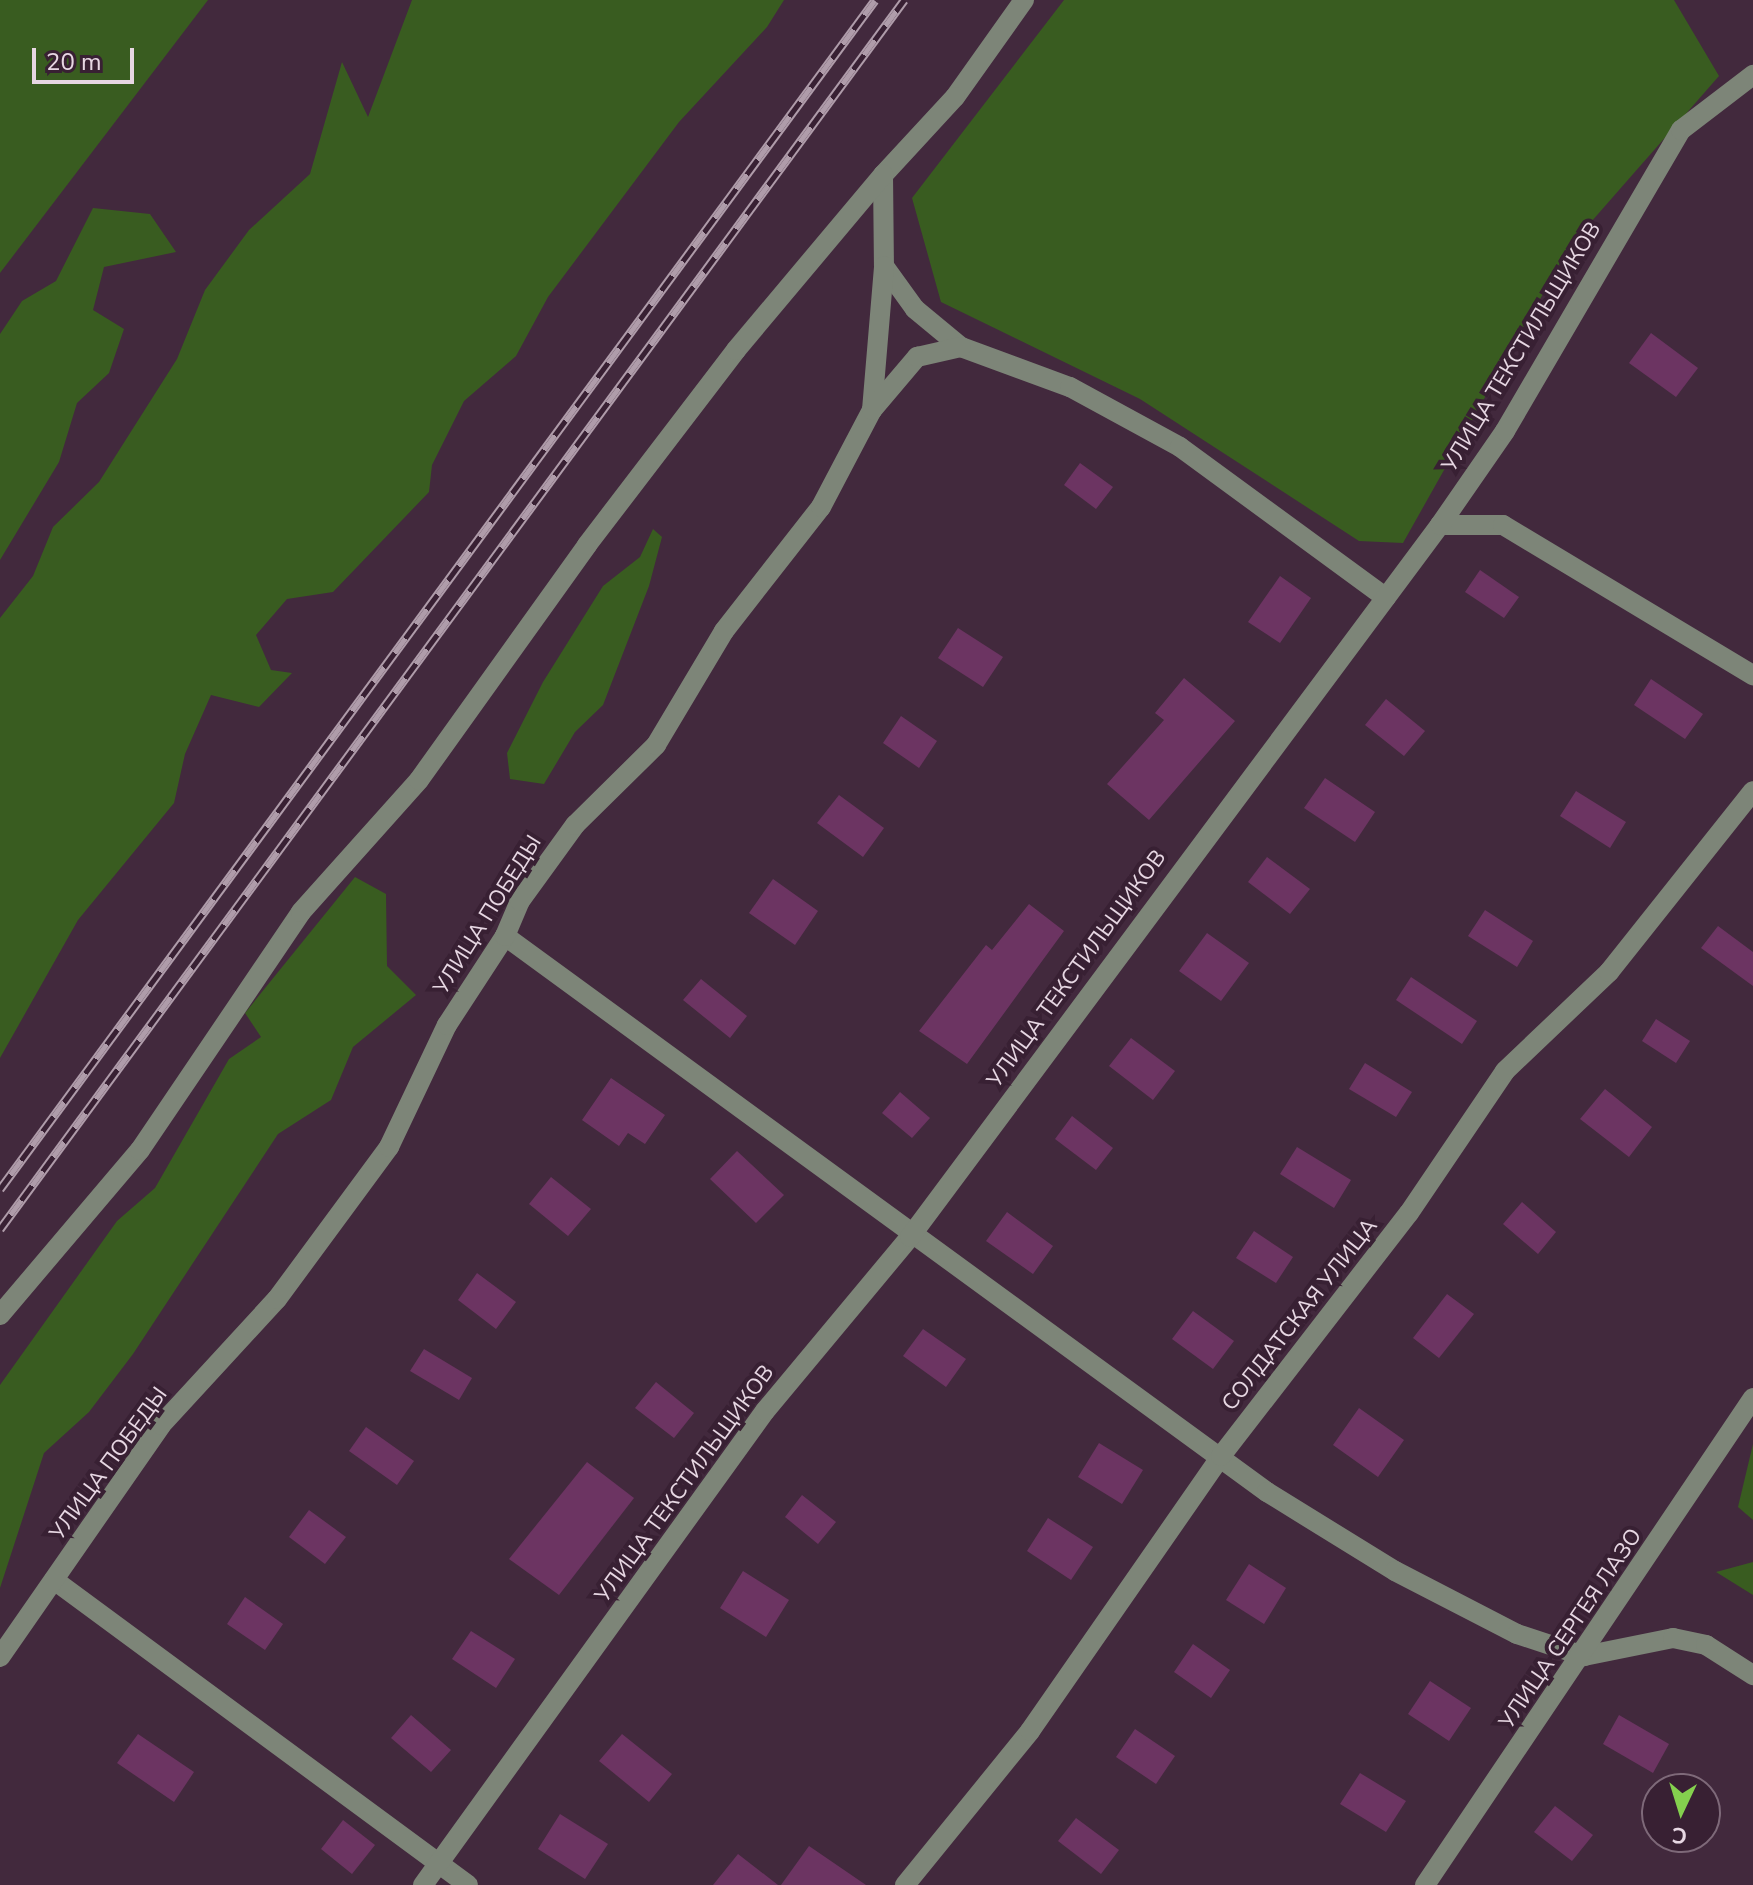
<!DOCTYPE html>
<meta charset="utf-8">
<style>
body{margin:0}
#map{position:relative;width:1753px;height:1885px;overflow:hidden;background:#42293d;font-family:"Nunito Sans",sans-serif}
div>[style]{position:absolute}
.green>*{inset:0;background:#395c20}
.building>*{inset:0;background:#6c3462}
.minor>*{height:20px;margin:-10px;padding:0 10px;transform-origin:10px;border-radius:10px;background:#7d8578}
.rail>*{height:9px;margin-top:-4.5px;transform-origin:0;background:repeating-linear-gradient(90deg,#382033 0 18px,#af9caa 0 36px);box-sizing:border-box;border-block:2px solid #af9caa}
span{translate:-50% -50%;white-space:nowrap;text-align:center;line-height:1.15;-webkit-text-stroke:8px #382033;paint-order:stroke}
.street-label{font-size:22px;color:#e7d7e3}
.north{position:absolute;left:1641px;top:1773px;width:80px;height:80px;box-sizing:border-box;background:#382033;border:2px solid #7e6979;border-radius:50%;rotate:184deg;font-size:22px;font-weight:700;line-height:32px;text-align:center;color:#e7d7e3}
.north::after{content:'';display:block;margin:auto;width:28px;height:36px;background:#84d04e;clip-path:polygon(50% 0,100% 100%,50% 72%,0 100%)}
.scale{position:absolute;left:32px;top:48px;width:102px;height:36px;box-sizing:border-box;border:4px solid #e7d7e3;border-top:0;padding-left:10px;font-size:24px;line-height:28px;white-space:nowrap;color:#e7d7e3;-webkit-text-stroke:6px #382033;paint-order:stroke}
</style>
<div id="map">
<div class="green">
<div style="clip-path:polygon(0 0,208px 0,0 273px)"></div>
<div style="clip-path:polygon(412px 0,784px 0,767px 27px,679px 122px,548px 297px,516px 356px,464px 401px,432px 465px,429px 492px,333px 592px,287px 599px,256px 635px,271px 670px,292px 673px,259px 707px,211px 695px,185px 754px,174px 803px,78px 920px,0 1058px,0 618px,33px 576px,53px 527px,99px 482px,177px 359px,205px 290px,249px 230px,310px 174px,342px 62px,368px 117px)"></div>
<div style="clip-path:polygon(1064px 0,1674px 0,1719px 76px,1570px 246px,1403px 543px,1359px 541px,1140px 399px,941px 302px,912px 198px)"></div>
<div style="clip-path:polygon(93px 208px,150px 214px,176px 252px,104px 267px,93px 310px,124px 329px,109px 373px,77px 403px,59px 462px,0 560px,0 334px,22px 301px,56px 281px)"></div>
<div style="clip-path:polygon(653px 529px,662px 537px,649px 586px,603px 705px,575px 732px,544px 784px,510px 779px,507px 753px,543px 682px,603px 586px,640px 557px)"></div>
<div style="clip-path:polygon(355px 877px,386px 894px,387px 966px,416px 995px,353px 1047px,331px 1100px,278px 1134px,133px 1354px,89px 1412px,44px 1453px,0 1588px,0 1385px,117px 1221px,155px 1188px,229px 1059px,261px 1037px,245px 1013px)"></div>
<div style="clip-path:polygon(1753px 1444px,1753px 1520px,1738px 1507px)"></div>
<div style="clip-path:polygon(1753px 1562px,1753px 1595px,1716px 1572px)"></div>
</div>
<div class="building">
<div style="clip-path:polygon(1651px 333px,1698px 368px,1676px 397px,1629px 363px)"></div>
<div style="clip-path:polygon(1080px 463px,1113px 487px,1096px 509px,1064px 485px)"></div>
<div style="clip-path:polygon(1480px 570px,1519px 597px,1504px 618px,1465px 592px)"></div>
<div style="clip-path:polygon(1280px 576px,1311px 598px,1280px 643px,1248px 622px)"></div>
<div style="clip-path:polygon(958px 628px,1003px 657px,983px 687px,938px 658px)"></div>
<div style="clip-path:polygon(1184px 678px,1235px 721px,1149px 820px,1107px 784px,1164px 720px,1155px 713px)"></div>
<div style="clip-path:polygon(1651px 679px,1703px 714px,1685px 739px,1634px 705px)"></div>
<div style="clip-path:polygon(1386px 699px,1425px 731px,1404px 756px,1365px 725px)"></div>
<div style="clip-path:polygon(901px 716px,937px 741px,919px 768px,883px 743px)"></div>
<div style="clip-path:polygon(1325px 778px,1375px 812px,1355px 842px,1304px 808px)"></div>
<div style="clip-path:polygon(1576px 791px,1626px 822px,1610px 848px,1560px 816px)"></div>
<div style="clip-path:polygon(839px 795px,884px 828px,863px 857px,817px 823px)"></div>
<div style="clip-path:polygon(1267px 857px,1310px 889px,1290px 914px,1248px 882px)"></div>
<div style="clip-path:polygon(773px 879px,818px 911px,795px 945px,749px 913px)"></div>
<div style="clip-path:polygon(1029px 904px,1064px 931px,967px 1064px,919px 1031px,986px 945px,992px 950px)"></div>
<div style="clip-path:polygon(1485px 910px,1533px 941px,1517px 967px,1468px 936px)"></div>
<div style="clip-path:polygon(1718px 926px,1753px 952px,1753px 986px,1701px 948px)"></div>
<div style="clip-path:polygon(1207px 933px,1249px 963px,1221px 1001px,1179px 971px)"></div>
<div style="clip-path:polygon(1411px 977px,1477px 1021px,1462px 1044px,1396px 1000px)"></div>
<div style="clip-path:polygon(701px 979px,747px 1016px,730px 1038px,683px 1000px)"></div>
<div style="clip-path:polygon(1656px 1019px,1690px 1041px,1676px 1063px,1642px 1041px)"></div>
<div style="clip-path:polygon(1131px 1038px,1175px 1071px,1153px 1100px,1109px 1066px)"></div>
<div style="clip-path:polygon(1365px 1063px,1412px 1092px,1396px 1117px,1349px 1089px)"></div>
<div style="clip-path:polygon(611px 1078px,665px 1115px,645px 1144px,628px 1133px,619px 1146px,582px 1120px)"></div>
<div style="clip-path:polygon(1605px 1089px,1652px 1127px,1629px 1157px,1580px 1119px)"></div>
<div style="clip-path:polygon(900px 1092px,930px 1118px,912px 1138px,882px 1113px)"></div>
<div style="clip-path:polygon(1072px 1116px,1113px 1148px,1096px 1170px,1055px 1139px)"></div>
<div style="clip-path:polygon(1297px 1147px,1351px 1180px,1334px 1208px,1280px 1174px)"></div>
<div style="clip-path:polygon(737px 1151px,784px 1195px,756px 1223px,710px 1179px)"></div>
<div style="clip-path:polygon(551px 1177px,591px 1209px,568px 1236px,529px 1204px)"></div>
<div style="clip-path:polygon(1522px 1202px,1556px 1232px,1538px 1254px,1503px 1224px)"></div>
<div style="clip-path:polygon(1007px 1212px,1053px 1246px,1033px 1274px,986px 1241px)"></div>
<div style="clip-path:polygon(1254px 1231px,1293px 1257px,1276px 1283px,1236px 1258px)"></div>
<div style="clip-path:polygon(477px 1273px,516px 1302px,496px 1329px,458px 1300px)"></div>
<div style="clip-path:polygon(1447px 1294px,1474px 1314px,1439px 1358px,1413px 1338px)"></div>
<div style="clip-path:polygon(1193px 1311px,1234px 1341px,1213px 1369px,1172px 1339px)"></div>
<div style="clip-path:polygon(923px 1329px,966px 1359px,946px 1387px,903px 1356px)"></div>
<div style="clip-path:polygon(424px 1349px,472px 1378px,459px 1400px,410px 1371px)"></div>
<div style="clip-path:polygon(656px 1382px,694px 1413px,674px 1438px,635px 1408px)"></div>
<div style="clip-path:polygon(1359px 1408px,1404px 1440px,1378px 1477px,1333px 1445px)"></div>
<div style="clip-path:polygon(366px 1427px,414px 1461px,397px 1485px,349px 1451px)"></div>
<div style="clip-path:polygon(1099px 1443px,1143px 1470px,1122px 1504px,1078px 1477px)"></div>
<div style="clip-path:polygon(587px 1462px,634px 1498px,559px 1595px,509px 1559px)"></div>
<div style="clip-path:polygon(802px 1495px,836px 1522px,818px 1544px,785px 1517px)"></div>
<div style="clip-path:polygon(309px 1510px,346px 1537px,325px 1564px,289px 1537px)"></div>
<div style="clip-path:polygon(1048px 1518px,1093px 1547px,1071px 1580px,1027px 1551px)"></div>
<div style="clip-path:polygon(1249px 1564px,1286px 1588px,1264px 1624px,1226px 1600px)"></div>
<div style="clip-path:polygon(743px 1571px,789px 1600px,766px 1637px,720px 1608px)"></div>
<div style="clip-path:polygon(245px 1597px,283px 1624px,265px 1650px,227px 1624px)"></div>
<div style="clip-path:polygon(471px 1631px,515px 1659px,496px 1688px,452px 1659px)"></div>
<div style="clip-path:polygon(1193px 1644px,1230px 1670px,1211px 1698px,1174px 1672px)"></div>
<div style="clip-path:polygon(1430px 1681px,1471px 1708px,1449px 1741px,1408px 1714px)"></div>
<div style="clip-path:polygon(411px 1715px,451px 1750px,431px 1772px,391px 1738px)"></div>
<div style="clip-path:polygon(1619px 1715px,1669px 1744px,1653px 1773px,1603px 1744px)"></div>
<div style="clip-path:polygon(1135px 1729px,1175px 1756px,1156px 1784px,1116px 1757px)"></div>
<div style="clip-path:polygon(138px 1734px,194px 1772px,174px 1802px,117px 1763px)"></div>
<div style="clip-path:polygon(622px 1734px,672px 1774px,649px 1802px,599px 1761px)"></div>
<div style="clip-path:polygon(1360px 1773px,1406px 1801px,1386px 1832px,1340px 1804px)"></div>
<div style="clip-path:polygon(1555px 1806px,1593px 1835px,1572px 1861px,1534px 1832px)"></div>
<div style="clip-path:polygon(560px 1814px,608px 1844px,585px 1879px,538px 1849px)"></div>
<div style="clip-path:polygon(1076px 1818px,1119px 1850px,1101px 1874px,1058px 1841px)"></div>
<div style="clip-path:polygon(343px 1820px,375px 1845px,352px 1874px,321px 1849px)"></div>
<div style="clip-path:polygon(809px 1846px,866px 1885px,781px 1885px)"></div>
<div style="clip-path:polygon(738px 1854px,778px 1885px,713px 1885px)"></div>
</div>
<div class="minor">
<div style="left:1024px;top:0;width:119px;rotate:125.4deg"></div>
<div style="left:955px;top:97px;width:106px;rotate:132.7deg"></div>
<div style="left:883px;top:175px;width:91px;rotate:89.4deg"></div>
<div style="left:884px;top:266px;width:53px;rotate:54.2deg"></div>
<div style="left:915px;top:309px;width:60px;rotate:39.6deg"></div>
<div style="left:961px;top:347px;width:116px;rotate:20.2deg"></div>
<div style="left:1070px;top:387px;width:125px;rotate:28.6deg"></div>
<div style="left:1180px;top:447px;width:255px;rotate:36.2deg"></div>
<div style="left:872px;top:410px;width:144px;rotate:-85.2deg"></div>
<div style="left:1440px;top:525px;width:63px"></div>
<div style="left:1503px;top:525px;width:292px;rotate:31deg"></div>
<div style="left:505px;top:936px;width:943px;rotate:36.12deg"></div>
<div style="left:1267px;top:1492px;width:150px;rotate:31.7deg"></div>
<div style="left:1395px;top:1571px;width:137px;rotate:27.3deg"></div>
<div style="left:1517px;top:1634px;width:71px;rotate:18.2deg"></div>
<div style="left:1584px;top:1656px;width:91px;rotate:-11.4deg"></div>
<div style="left:1673px;top:1638px;width:34px;rotate:12deg"></div>
<div style="left:1706px;top:1645px;width:56px;rotate:32.6deg"></div>
<div style="left:0;top:1315px;width:216px;rotate:-49.7deg"></div>
<div style="left:140px;top:1150px;width:287px;rotate:-55.9deg"></div>
<div style="left:301px;top:912px;width:177px;rotate:-48.2deg"></div>
<div style="left:419px;top:780px;width:289px;rotate:-54.4deg"></div>
<div style="left:587px;top:545px;width:245px;rotate:-52.6deg"></div>
<div style="left:736px;top:350px;width:229px;rotate:-50deg"></div>
<div style="left:54px;top:1580px;width:514px;rotate:36.38deg"></div>
<div style="left:0;top:1657px;width:282px;rotate:-55.2deg"></div>
<div style="left:161px;top:1425px;width:171px;rotate:-47.4deg"></div>
<div style="left:277px;top:1299px;width:189px;rotate:-53.6deg"></div>
<div style="left:389px;top:1147px;width:135px;rotate:-64.6deg"></div>
<div style="left:447px;top:1025px;width:106px;rotate:-56.9deg"></div>
<div style="left:505px;top:936px;width:38px;rotate:-67deg"></div>
<div style="left:520px;top:901px;width:94px;rotate:-54.1deg"></div>
<div style="left:575px;top:825px;width:114px;rotate:-44.6deg"></div>
<div style="left:656px;top:745px;width:133px;rotate:-59.2deg"></div>
<div style="left:724px;top:631px;width:157px;rotate:-52deg"></div>
<div style="left:821px;top:507px;width:110px;rotate:-62.3deg"></div>
<div style="left:872px;top:410px;width:70px;rotate:-49.7deg"></div>
<div style="left:917px;top:357px;width:45px;rotate:-12.8deg"></div>
<div style="left:423px;top:1885px;width:584px;rotate:-54.19deg"></div>
<div style="left:765px;top:1411px;width:226px;rotate:-50.2deg"></div>
<div style="left:910px;top:1237px;width:888px;rotate:-53.34deg"></div>
<div style="left:1440px;top:525px;width:114px;rotate:-55.3deg"></div>
<div style="left:1505px;top:431px;width:349px;rotate:-59.7deg"></div>
<div style="left:1681px;top:130px;width:91px;rotate:-37.4deg"></div>
<div style="left:905px;top:1885px;width:198px;rotate:-50.9deg"></div>
<div style="left:1030px;top:1731px;width:335px;rotate:-55.2deg"></div>
<div style="left:1221px;top:1456px;width:307px;rotate:-52.3deg"></div>
<div style="left:1409px;top:1213px;width:171px;rotate:-55.9deg"></div>
<div style="left:1505px;top:1071px;width:144px;rotate:-43.6deg"></div>
<div style="left:1609px;top:972px;width:231px;rotate:-51.5deg"></div>
<div style="left:1425px;top:1885px;width:587px;rotate:-56.04deg"></div>
</div>
<div class="rail">
<div style="left:0;top:1189px;width:1476px;rotate:-53.65deg"></div>
<div style="left:0;top:1229px;width:1526px;rotate:-53.66deg"></div>
</div>
<div class="street-label">
<span style="left:1522px;top:347px;rotate:-59deg">УЛИЦА ТЕКСТИЛЬЩИКОВ</span>
<span style="left:488px;top:915px;rotate:-58deg">УЛИЦА ПОБЕДЫ</span>
<span style="left:1077px;top:969px;rotate:-54deg">УЛИЦА ТЕКСТИЛЬЩИКОВ</span>
<span style="left:1300px;top:1315px;rotate:-52deg">СОЛДАТСКАЯ УЛИЦА</span>
<span style="left:109px;top:1464px;rotate:-54deg">УЛИЦА ПОБЕДЫ</span>
<span style="left:685px;top:1484px;rotate:-54deg">УЛИЦА ТЕКСТИЛЬЩИКОВ</span>
<span style="left:1571px;top:1629px;rotate:-56deg">УЛИЦА СЕРГЕЯ ЛАЗО</span>
</div>
<div class="north">С</div>
<div class="scale">20 m</div>
</div>
